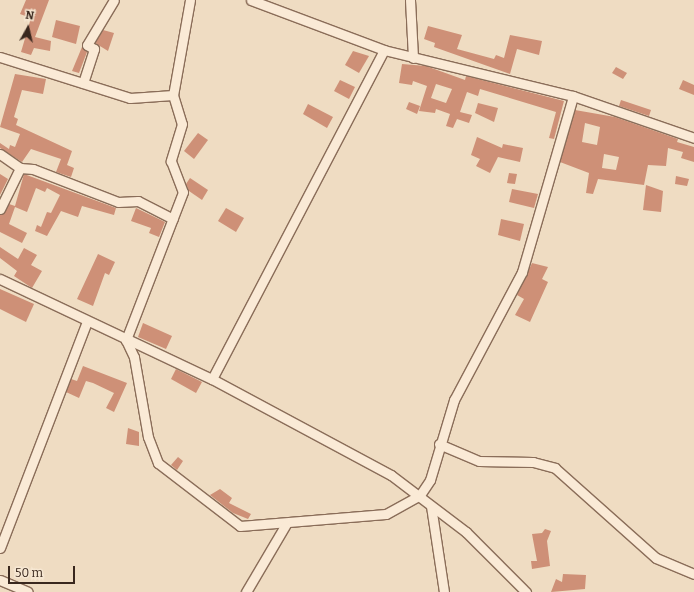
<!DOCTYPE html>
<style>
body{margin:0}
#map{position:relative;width:694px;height:592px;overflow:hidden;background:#efdcc2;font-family:Bitter,serif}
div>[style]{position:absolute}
.building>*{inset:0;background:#ce9077}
.roads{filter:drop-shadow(1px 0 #8a6d59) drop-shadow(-1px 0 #8a6d59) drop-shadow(0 1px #8a6d59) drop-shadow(0 -1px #8a6d59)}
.street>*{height:9px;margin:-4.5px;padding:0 4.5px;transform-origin:4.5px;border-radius:4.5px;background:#faead6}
span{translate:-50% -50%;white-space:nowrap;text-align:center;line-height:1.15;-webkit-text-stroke:3.5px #f6e7d2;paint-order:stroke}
.north{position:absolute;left:8px;top:8px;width:40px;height:40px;-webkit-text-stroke:3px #f6e7d2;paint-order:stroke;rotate:8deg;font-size:11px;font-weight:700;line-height:16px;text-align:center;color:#39271d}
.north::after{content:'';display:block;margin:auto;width:14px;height:18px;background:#39271d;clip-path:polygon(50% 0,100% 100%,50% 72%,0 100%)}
.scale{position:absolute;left:8px;top:566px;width:67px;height:18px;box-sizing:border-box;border:2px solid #39271d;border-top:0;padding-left:5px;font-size:12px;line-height:14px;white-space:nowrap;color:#39271d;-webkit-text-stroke:3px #f6e7d2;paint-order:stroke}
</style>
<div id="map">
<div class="building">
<div style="clip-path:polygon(26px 0,49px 0,35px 37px,51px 41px,50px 51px,34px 48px,31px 55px,21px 52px,31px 18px,20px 14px)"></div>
<div style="clip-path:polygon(56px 20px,80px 26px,76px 44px,52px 37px)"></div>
<div style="clip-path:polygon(428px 26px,462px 35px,457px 49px,494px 59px,496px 55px,504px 58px,510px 35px,542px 41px,539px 55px,517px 49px,510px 74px,434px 47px,435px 43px,424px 39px)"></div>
<div style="clip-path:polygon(103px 30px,114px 33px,108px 51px,95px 43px)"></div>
<div style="clip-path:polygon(82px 47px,87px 52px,79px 73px,72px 71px)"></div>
<div style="clip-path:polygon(353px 51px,369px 56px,359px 73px,345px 65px)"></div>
<div style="clip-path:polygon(evenodd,402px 64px,426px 66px,465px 80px,466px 76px,564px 101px,554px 139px,549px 138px,556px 112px,480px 89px,478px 96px,467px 92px,460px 112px,472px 115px,469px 123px,457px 119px,453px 128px,446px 126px,450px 114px,436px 109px,435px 113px,419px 111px,427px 86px,413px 81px,412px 85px,399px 83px,402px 64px,436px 84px,452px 89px,446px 103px,431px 98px,436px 84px)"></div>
<div style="clip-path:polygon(616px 67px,627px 73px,623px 79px,612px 73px)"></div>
<div style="clip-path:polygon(15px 74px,46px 79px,43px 94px,22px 90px,14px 117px,18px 119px,16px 125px,72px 151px,67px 165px,74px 168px,71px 177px,56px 172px,61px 159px,31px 149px,22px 162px,0 148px,0 143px,9px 149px,10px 145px,15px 147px,20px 134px,0 127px)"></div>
<div style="clip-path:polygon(340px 80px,355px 87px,349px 99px,334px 91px)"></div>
<div style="clip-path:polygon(683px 80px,694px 85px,694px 95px,679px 89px)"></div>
<div style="clip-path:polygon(621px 100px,651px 110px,649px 116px,619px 106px)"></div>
<div style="clip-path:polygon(409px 102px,420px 106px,417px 114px,406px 109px)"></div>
<div style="clip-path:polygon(478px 103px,498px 108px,494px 122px,475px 113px)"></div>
<div style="clip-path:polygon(308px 104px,333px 117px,327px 128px,303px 114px)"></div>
<div style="clip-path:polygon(evenodd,575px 110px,615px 117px,678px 139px,677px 142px,694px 147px,694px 162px,681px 158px,683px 152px,668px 148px,666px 166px,648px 165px,644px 185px,598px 179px,593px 194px,586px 193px,589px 173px,560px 162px,575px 110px,585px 123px,600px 127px,597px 145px,582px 142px,585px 123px,575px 110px,604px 154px,619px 157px,616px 170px,602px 168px,604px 154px)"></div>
<div style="clip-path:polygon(198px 133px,208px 140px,194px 159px,184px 151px)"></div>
<div style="clip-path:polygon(477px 137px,502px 148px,503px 144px,523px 148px,520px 162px,498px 157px,490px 173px,476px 166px,480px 159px,471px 155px)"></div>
<div style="clip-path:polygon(509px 173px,517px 174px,515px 184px,507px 183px)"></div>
<div style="clip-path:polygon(0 174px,8px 179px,0 195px)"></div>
<div style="clip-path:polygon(24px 174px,116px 208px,114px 215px,82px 206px,78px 217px,61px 211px,47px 236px,35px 231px,37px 225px,41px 227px,47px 212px,51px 213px,60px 195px,47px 188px,45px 192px,36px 188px,27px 212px,15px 207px,9px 224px,27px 233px,22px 243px,0 232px,0 215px,9px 204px,15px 206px)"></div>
<div style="clip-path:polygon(676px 176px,689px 179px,687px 186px,675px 184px)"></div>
<div style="clip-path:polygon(190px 178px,208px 190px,202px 200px,189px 191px,186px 184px)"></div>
<div style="clip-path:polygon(646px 185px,663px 191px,661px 212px,643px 210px)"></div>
<div style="clip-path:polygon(512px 189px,538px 194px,534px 208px,509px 202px)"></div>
<div style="clip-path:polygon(136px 208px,165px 222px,159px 237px,149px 233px,151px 228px,131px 221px)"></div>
<div style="clip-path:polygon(226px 208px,244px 218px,236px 232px,218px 221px)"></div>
<div style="clip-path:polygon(501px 219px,524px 224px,520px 241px,498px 235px)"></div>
<div style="clip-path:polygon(0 247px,18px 259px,24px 248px,37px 255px,31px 265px,42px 271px,32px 288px,14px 276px,17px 271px,0 258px)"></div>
<div style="clip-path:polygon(98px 254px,115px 262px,109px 275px,105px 273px,93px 306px,77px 299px)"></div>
<div style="clip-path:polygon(532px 263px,548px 267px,542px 279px,548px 282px,530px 322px,515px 315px,524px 299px,517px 295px)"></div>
<div style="clip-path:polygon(0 289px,34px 304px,26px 322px,0 309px)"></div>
<div style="clip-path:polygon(143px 323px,172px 336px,166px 349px,138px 337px)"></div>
<div style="clip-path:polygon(83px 366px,127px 383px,114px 412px,106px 408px,114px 393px,93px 383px,86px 381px,79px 398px,66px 392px,71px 379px,77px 381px)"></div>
<div style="clip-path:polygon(176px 369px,202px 382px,196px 393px,171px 379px)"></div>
<div style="clip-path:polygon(128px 428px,139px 432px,139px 446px,126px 444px)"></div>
<div style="clip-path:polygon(178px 457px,183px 461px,177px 470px,171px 465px)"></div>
<div style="clip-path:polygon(220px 489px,232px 498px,229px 503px,251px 514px,248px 519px,233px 513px,210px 495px)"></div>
<div style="clip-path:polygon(545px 529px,551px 531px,547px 541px,550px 566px,532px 569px,531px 561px,537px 561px,532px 534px,542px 533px)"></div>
<div style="clip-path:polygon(563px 574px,586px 575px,585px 589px,551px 592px,556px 579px,562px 582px)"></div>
</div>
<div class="roads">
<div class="street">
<div style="left:190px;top:0;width:97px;rotate:100.1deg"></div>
<div style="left:173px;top:95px;width:30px;rotate:73deg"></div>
<div style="left:182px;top:124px;width:39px;rotate:107deg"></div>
<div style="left:171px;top:161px;width:33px;rotate:69deg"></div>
<div style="left:183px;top:192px;width:159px;rotate:111.1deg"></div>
<div style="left:126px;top:340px;width:19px;rotate:65deg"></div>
<div style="left:134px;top:357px;width:81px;rotate:80.1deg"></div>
<div style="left:148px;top:437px;width:28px;rotate:69deg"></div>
<div style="left:158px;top:463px;width:103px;rotate:37.5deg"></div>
<div style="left:240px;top:526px;width:146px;rotate:-4.7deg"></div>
<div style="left:386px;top:514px;width:39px;rotate:-29deg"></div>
<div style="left:420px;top:495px;width:18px;rotate:-56deg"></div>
<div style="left:430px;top:480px;width:84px;rotate:-73.3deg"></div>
<div style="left:454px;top:400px;width:145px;rotate:-62deg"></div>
<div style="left:522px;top:272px;width:183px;rotate:-73.8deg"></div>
<div style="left:251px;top:0;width:142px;rotate:20.6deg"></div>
<div style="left:384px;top:50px;width:195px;rotate:13.7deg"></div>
<div style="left:573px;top:96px;width:128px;rotate:19.1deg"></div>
<div style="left:410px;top:0;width:58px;rotate:87deg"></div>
<div style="left:0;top:57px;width:136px;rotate:17.5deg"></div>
<div style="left:130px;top:98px;width:43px;rotate:-4deg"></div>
<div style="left:83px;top:83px;width:36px;rotate:-72deg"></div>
<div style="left:94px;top:49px;width:8px;rotate:-150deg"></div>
<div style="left:87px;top:45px;width:52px;rotate:-59deg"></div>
<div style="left:0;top:154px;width:24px;rotate:35deg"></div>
<div style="left:20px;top:168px;width:13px;rotate:4deg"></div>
<div style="left:33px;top:169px;width:91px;rotate:21.2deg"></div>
<div style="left:118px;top:202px;width:20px;rotate:-3deg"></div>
<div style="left:138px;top:201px;width:39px;rotate:27deg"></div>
<div style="left:0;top:209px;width:46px;rotate:-64deg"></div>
<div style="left:0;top:279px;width:234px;rotate:25.3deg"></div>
<div style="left:212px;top:379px;width:203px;rotate:28.2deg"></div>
<div style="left:391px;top:475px;width:94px;rotate:37.2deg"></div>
<div style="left:466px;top:532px;width:85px;rotate:45deg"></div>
<div style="left:212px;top:379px;width:371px;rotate:-62.4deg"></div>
<div style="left:439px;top:444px;width:43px;rotate:23deg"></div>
<div style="left:479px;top:461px;width:54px;rotate:1.1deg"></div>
<div style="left:533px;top:462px;width:23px;rotate:15deg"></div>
<div style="left:555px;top:468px;width:135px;rotate:41.7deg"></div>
<div style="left:656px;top:558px;width:41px;rotate:22.8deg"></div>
<div style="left:431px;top:506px;width:87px;rotate:81.4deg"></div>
<div style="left:0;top:548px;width:243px;rotate:-69deg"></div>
<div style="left:0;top:580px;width:30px;rotate:23deg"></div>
<div style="left:246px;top:592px;width:79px;rotate:-59.5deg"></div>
</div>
</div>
<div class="north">N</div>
<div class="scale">50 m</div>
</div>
